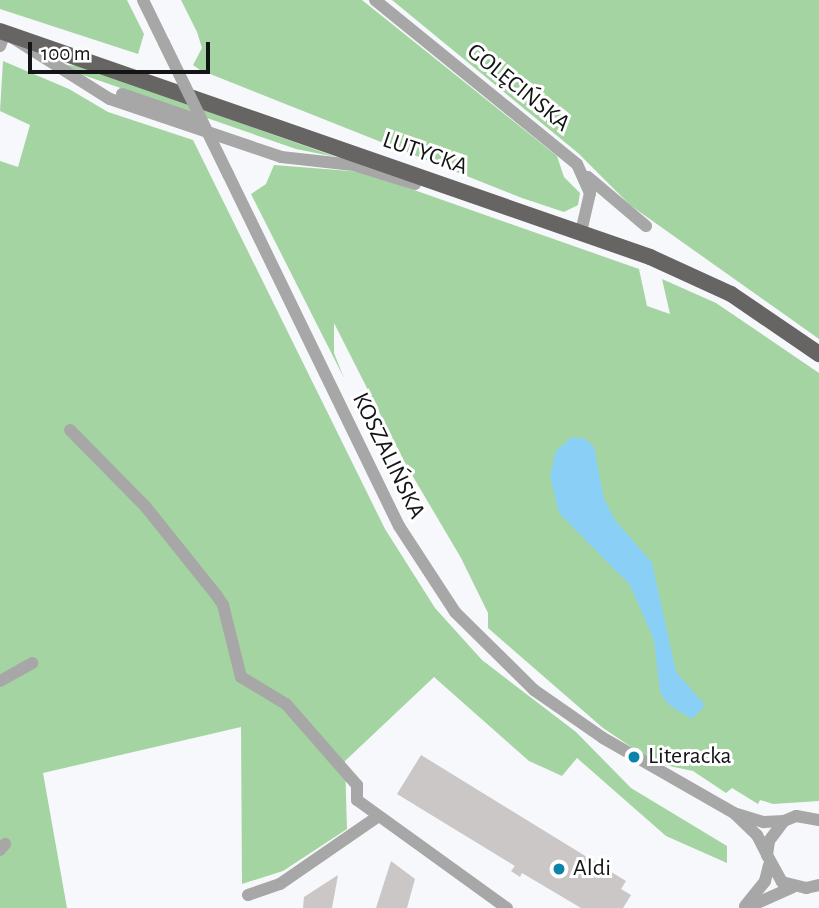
<!DOCTYPE html>
<meta charset="utf-8">
<style>
body{margin:0}
#map{position:relative;width:819px;height:908px;overflow:hidden;background:#f7f8fb;font-family:"Alegreya Sans",sans-serif}
div>[style]{position:absolute}
.green>*{inset:0;background:#a4d4a2}
.water>*{inset:0;background:#8ad0f6}
.building>*{inset:0;background:#cac7c6}
.minor>*{height:12px;margin:-6px;padding:0 6px;transform-origin:6px;border-radius:6px;background:#a8a7a7}
.major>*{height:16px;margin:-8px;padding:0 8px;transform-origin:8px;border-radius:8px;background:#676464}
.minor-bridge>*{height:12px;margin:-6px;padding:0 6px;transform-origin:6px;border-radius:6px;background:#a8a7a7}
.dots>*{width:19px;height:19px;translate:-50% -50%;box-sizing:border-box;border:4px solid #fff;border-radius:50%}
span{translate:-50% -50%;white-space:nowrap;text-align:center;line-height:1.15;-webkit-text-stroke:6px #fff;paint-order:stroke}
.street-label{font-size:24px;color:#131415}
.poi-label{font-size:24px;color:#131415}
.left{translate:0 -50%;text-align:left}
.scale{position:absolute;left:28px;top:42px;width:182px;height:32px;box-sizing:border-box;border:4px solid #131415;border-top:0;padding-left:9px;font-size:21px;line-height:24px;white-space:nowrap;color:#131415;-webkit-text-stroke:5px #fff;paint-order:stroke}
</style>
<div id="map">
<div class="green">
<div style="clip-path:polygon(0 0,127px 0,144px 34px,138px 54px,0 9px)"></div>
<div style="clip-path:polygon(181px 0,362px 0,557px 156px,564px 177px,580px 193px,578px 205px,564px 212px,522px 198px,200px 70px,193px 65px,202px 48px,197px 32px)"></div>
<div style="clip-path:polygon(392px 0,819px 0,819px 339px,630px 205px,578px 153px)"></div>
<div style="clip-path:polygon(3px 61px,69px 89px,108px 112px,193px 140px,385px 529px,435px 608px,482px 660px,576px 732px,631px 788px,727px 846px,727px 863px,666px 836px,577px 758px,562px 776px,529px 761px,434px 677px,345px 761px,347px 829px,283px 871px,242px 884px,241px 727px,43px 773px,67px 908px,0 908px,0 161px,18px 167px,30px 125px,0 111px)"></div>
<div style="clip-path:polygon(66px 65px,81px 66px,336px 157px,296px 149px,83px 75px)"></div>
<div style="clip-path:polygon(274px 165px,363px 172px,639px 269px,647px 306px,670px 314px,662px 279px,716px 303px,819px 373px,819px 801px,773px 804px,760px 800px,758px 804px,732px 788px,726px 793px,693px 771px,655px 763px,603px 728px,488px 628px,488px 613px,461px 558px,405px 463px,334px 323px,334px 353px,344px 378px,251px 194px,266px 184px)"></div>
</div>
<div class="water">
<div style="clip-path:polygon(572px 437px,586px 439px,594px 447px,604px 499px,615px 520px,652px 563px,676px 672px,705px 705px,692px 719px,669px 705px,660px 692px,654px 640px,630px 585px,559px 513px,550px 476px,556px 451px)"></div>
</div>
<div class="building">
<div style="clip-path:polygon(421px 755px,626px 881px,621px 889px,631px 895px,623px 908px,581px 908px,522px 873px,520px 877px,511px 871px,515px 866px,397px 794px)"></div>
<div style="clip-path:polygon(391px 861px,415px 879px,407px 908px,376px 908px)"></div>
<div style="clip-path:polygon(338px 875px,332px 908px,303px 908px,304px 897px)"></div>
</div>
<div class="minor">
<div style="left:143px;top:0;width:48px;rotate:64deg"></div>
<div style="left:375px;top:0;width:260px;rotate:39.1deg"></div>
<div style="left:577px;top:164px;width:32px;rotate:66deg"></div>
<div style="left:590px;top:193px;width:40px;rotate:103deg"></div>
<div style="left:0;top:46px;width:14px;rotate:-69deg"></div>
<div style="left:5px;top:33px;width:124px;rotate:32.2deg"></div>
<div style="left:110px;top:99px;width:181px;rotate:18.7deg"></div>
<div style="left:281px;top:157px;width:73px;rotate:6.3deg"></div>
<div style="left:354px;top:165px;width:64px;rotate:17.3deg"></div>
<div style="left:122px;top:94px;width:80px;rotate:18.9deg"></div>
<div style="left:228px;top:174px;width:391px;rotate:64.1deg"></div>
<div style="left:399px;top:526px;width:103px;rotate:56.9deg"></div>
<div style="left:455px;top:612px;width:111px;rotate:44.6deg"></div>
<div style="left:534px;top:690px;width:84px;rotate:34.8deg"></div>
<div style="left:603px;top:738px;width:151px;rotate:29.8deg"></div>
<div style="left:734px;top:813px;width:32px;rotate:44deg"></div>
<div style="left:757px;top:835px;width:22px;rotate:63deg"></div>
<div style="left:588px;top:177px;width:76px;rotate:40.2deg"></div>
<div style="left:70px;top:430px;width:107px;rotate:45.4deg"></div>
<div style="left:145px;top:506px;width:115px;rotate:51.3deg"></div>
<div style="left:217px;top:596px;width:11px;rotate:56deg"></div>
<div style="left:223px;top:605px;width:74px;rotate:76deg"></div>
<div style="left:241px;top:677px;width:52px;rotate:31deg"></div>
<div style="left:286px;top:704px;width:108px;rotate:48.8deg"></div>
<div style="left:357px;top:785px;width:15px;rotate:90deg"></div>
<div style="left:357px;top:800px;width:185px;rotate:35.8deg"></div>
<div style="left:0;top:681px;width:37px;rotate:-29deg"></div>
<div style="left:737px;top:814px;width:28px;rotate:17deg"></div>
<div style="left:764px;top:822px;width:20px;rotate:-3deg"></div>
<div style="left:819px;top:820px;width:23px;rotate:-170deg"></div>
<div style="left:796px;top:816px;width:13px;rotate:157deg"></div>
<div style="left:784px;top:821px;width:25px;rotate:127deg"></div>
<div style="left:769px;top:841px;width:14px;rotate:98deg"></div>
<div style="left:767px;top:855px;width:31px;rotate:61deg"></div>
<div style="left:782px;top:882px;width:25px;rotate:14deg"></div>
<div style="left:806px;top:888px;width:13px;rotate:-13deg"></div>
<div style="left:0;top:850px;width:8px;rotate:-50deg"></div>
<div style="left:248px;top:895px;width:34px;rotate:-19deg"></div>
<div style="left:280px;top:884px;width:118px;rotate:-34.6deg"></div>
<div style="left:745px;top:906px;width:32px;rotate:-51deg"></div>
<div style="left:765px;top:881px;width:16px;rotate:-76deg"></div>
<div style="left:746px;top:908px;width:51px;rotate:-24.1deg"></div>
</div>
<div class="major">
<div style="left:0;top:31px;width:688px;rotate:19.17deg"></div>
<div style="left:650px;top:257px;width:89px;rotate:24.6deg"></div>
<div style="left:731px;top:294px;width:107px;rotate:34.3deg"></div>
</div>
<div class="minor-bridge">
<div style="left:164px;top:43px;width:146px;rotate:64deg"></div>
</div>
<div class="dots">
<div style="left:634px;top:757px;background:#0c84a9"></div>
<div style="left:559px;top:869px;background:#0c84a9"></div>
</div>
<div class="street-label">
<span style="left:518px;top:88px;rotate:39deg">GOLĘCIŃSKA</span>
<span style="left:425px;top:154px;rotate:19deg">LUTYCKA</span>
<span style="left:388px;top:456px;rotate:64deg">KOSZALIŃSKA</span>
</div>
<div class="poi-label">
<span class="left" style="left:648px;top:757px">Literacka</span>
<span class="left" style="left:573px;top:869px">Aldi</span>
</div>
<div class="scale">100 m</div>
</div>
